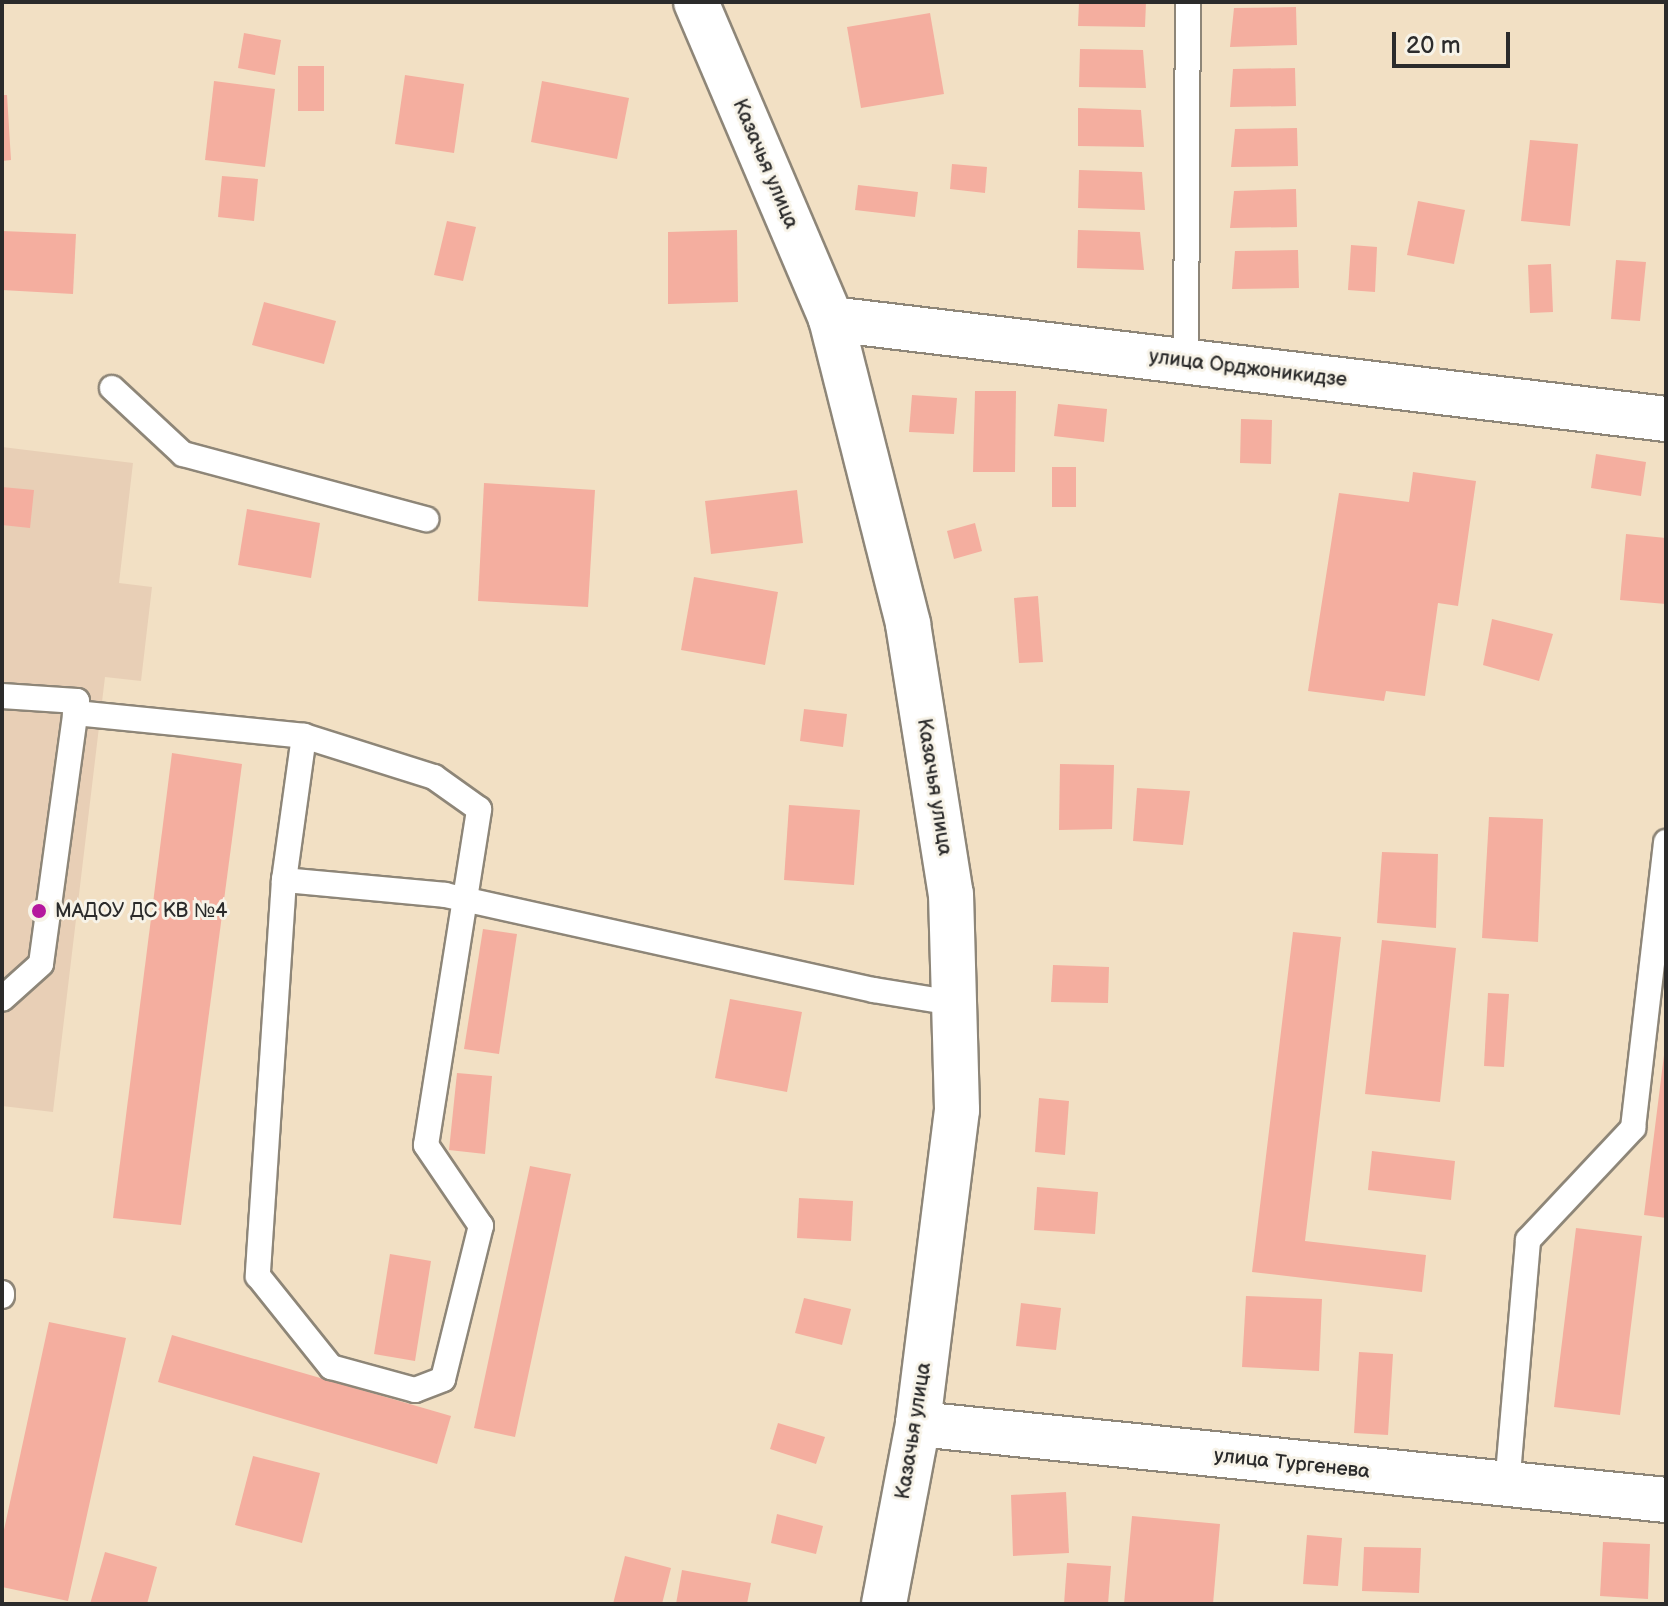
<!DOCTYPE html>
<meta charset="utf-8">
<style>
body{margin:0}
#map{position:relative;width:1668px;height:1606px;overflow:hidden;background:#f2e0c4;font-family:"Balsamiq Sans",sans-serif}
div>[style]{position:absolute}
.built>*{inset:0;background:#e8cfb6}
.building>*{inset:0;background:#f4ae9f}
.roads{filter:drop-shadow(2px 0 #8e8678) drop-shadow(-2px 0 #8e8678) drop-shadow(0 2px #8e8678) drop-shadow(0 -2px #8e8678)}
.service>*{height:24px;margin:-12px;padding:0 12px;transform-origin:12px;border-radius:12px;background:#fff}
.minor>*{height:44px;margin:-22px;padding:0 22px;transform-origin:22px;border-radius:22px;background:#fff}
.dots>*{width:22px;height:22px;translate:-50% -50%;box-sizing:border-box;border:4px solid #f7f3e8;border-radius:50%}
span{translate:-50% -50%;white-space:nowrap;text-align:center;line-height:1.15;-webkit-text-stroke:6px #f7f3e8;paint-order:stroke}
.street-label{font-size:20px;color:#2b2b2b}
.poi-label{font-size:20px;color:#2b2b2b}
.left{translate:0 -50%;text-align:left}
.frame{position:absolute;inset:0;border:4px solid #2b2b2b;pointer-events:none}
.scale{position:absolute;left:1392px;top:32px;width:118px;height:36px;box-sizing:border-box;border:4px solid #2b2b2b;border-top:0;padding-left:10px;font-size:24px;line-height:28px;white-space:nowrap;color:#2b2b2b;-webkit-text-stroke:6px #f7f3e8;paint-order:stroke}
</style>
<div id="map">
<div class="built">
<div style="clip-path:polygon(2px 447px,133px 463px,119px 583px,152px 587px,141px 681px,105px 677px,53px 1112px,2px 1106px)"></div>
</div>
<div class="building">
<div style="clip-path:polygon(1079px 2px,1146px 2px,1145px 27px,1078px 26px)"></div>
<div style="clip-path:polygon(1296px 7px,1297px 45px,1230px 47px,1234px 8px)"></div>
<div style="clip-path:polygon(930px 13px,944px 94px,861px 108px,847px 27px)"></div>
<div style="clip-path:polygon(244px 33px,281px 40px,275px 75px,238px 68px)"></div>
<div style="clip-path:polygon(1080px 49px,1143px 50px,1146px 88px,1079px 87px)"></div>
<div style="clip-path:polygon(298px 66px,324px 66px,324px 111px,298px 111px)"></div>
<div style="clip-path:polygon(1295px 68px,1296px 106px,1230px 107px,1233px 69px)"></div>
<div style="clip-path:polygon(405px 75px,464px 84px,454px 153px,395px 144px)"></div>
<div style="clip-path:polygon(214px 81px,275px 89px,265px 167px,205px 160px)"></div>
<div style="clip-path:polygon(542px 81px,629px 98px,617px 159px,531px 142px)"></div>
<div style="clip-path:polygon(2px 95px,7px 95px,11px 160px,2px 161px)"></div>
<div style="clip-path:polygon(1078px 108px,1141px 110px,1144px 147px,1078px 146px)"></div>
<div style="clip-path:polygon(1297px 128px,1298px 166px,1231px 167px,1235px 129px)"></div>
<div style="clip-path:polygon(1530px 140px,1578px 144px,1570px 226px,1521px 221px)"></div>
<div style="clip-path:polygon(952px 164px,987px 167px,985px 193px,950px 189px)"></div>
<div style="clip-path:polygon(1079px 170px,1142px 172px,1145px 210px,1078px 208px)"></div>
<div style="clip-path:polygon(222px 176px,258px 179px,254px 221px,218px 217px)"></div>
<div style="clip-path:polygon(858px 185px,918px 192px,915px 217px,855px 210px)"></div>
<div style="clip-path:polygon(1296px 189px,1297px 227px,1230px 228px,1234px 191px)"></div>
<div style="clip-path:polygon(1418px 201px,1465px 210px,1454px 264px,1407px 255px)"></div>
<div style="clip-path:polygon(447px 221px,476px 227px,463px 281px,434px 275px)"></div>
<div style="clip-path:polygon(737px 230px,738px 302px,668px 304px,668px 232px)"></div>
<div style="clip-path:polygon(1078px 230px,1140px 232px,1144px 270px,1077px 268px)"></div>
<div style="clip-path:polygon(2px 231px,76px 234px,73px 294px,2px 290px)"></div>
<div style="clip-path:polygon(1351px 245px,1377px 247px,1375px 292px,1348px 290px)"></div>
<div style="clip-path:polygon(1298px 250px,1299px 288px,1232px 289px,1235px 251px)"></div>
<div style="clip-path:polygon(1616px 260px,1646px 262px,1640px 321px,1611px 319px)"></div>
<div style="clip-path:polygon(1551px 264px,1553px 312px,1530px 313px,1528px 265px)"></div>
<div style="clip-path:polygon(264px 302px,336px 321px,324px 364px,252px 345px)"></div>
<div style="clip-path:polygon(975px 391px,1016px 391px,1015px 472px,973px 472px)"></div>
<div style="clip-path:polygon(912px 395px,957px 398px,954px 434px,909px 432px)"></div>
<div style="clip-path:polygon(1058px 404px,1107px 409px,1104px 442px,1054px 436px)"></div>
<div style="clip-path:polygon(1241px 419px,1272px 420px,1271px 464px,1240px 463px)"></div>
<div style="clip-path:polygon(1596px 454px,1646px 462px,1641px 496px,1591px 488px)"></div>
<div style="clip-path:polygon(1052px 467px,1076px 467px,1076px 507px,1052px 507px)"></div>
<div style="clip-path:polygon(1413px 472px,1476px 481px,1458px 606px,1438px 603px,1425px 696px,1386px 691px,1384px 701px,1308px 691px,1339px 493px,1409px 502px)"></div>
<div style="clip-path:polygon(484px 483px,595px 490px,588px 607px,478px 601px)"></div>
<div style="clip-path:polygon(2px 487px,34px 490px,30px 528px,2px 525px)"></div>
<div style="clip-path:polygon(797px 490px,803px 543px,711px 554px,705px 501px)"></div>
<div style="clip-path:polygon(247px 509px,320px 523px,311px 578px,238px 565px)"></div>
<div style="clip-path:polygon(975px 523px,982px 551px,954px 559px,947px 531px)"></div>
<div style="clip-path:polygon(1626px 534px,1666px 538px,1666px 604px,1620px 600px)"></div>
<div style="clip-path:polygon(694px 577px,778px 592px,765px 665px,681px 650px)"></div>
<div style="clip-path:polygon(1038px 596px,1043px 662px,1019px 663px,1014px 598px)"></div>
<div style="clip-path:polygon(1492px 619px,1553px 634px,1539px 681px,1483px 665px)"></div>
<div style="clip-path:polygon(804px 709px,847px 714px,843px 747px,800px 741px)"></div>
<div style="clip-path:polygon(172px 753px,242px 764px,181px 1225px,113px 1218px)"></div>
<div style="clip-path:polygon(1060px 764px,1114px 765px,1112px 829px,1059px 830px)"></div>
<div style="clip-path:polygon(1137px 788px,1190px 791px,1183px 845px,1133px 841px)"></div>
<div style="clip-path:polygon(789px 805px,860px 810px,854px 885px,784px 880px)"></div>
<div style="clip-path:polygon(1489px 817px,1543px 819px,1538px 942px,1482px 938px)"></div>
<div style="clip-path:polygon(1382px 852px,1438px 854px,1436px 928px,1377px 923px)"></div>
<div style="clip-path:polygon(483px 929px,517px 934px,499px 1054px,464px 1049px)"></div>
<div style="clip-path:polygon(1293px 932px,1341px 937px,1305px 1241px,1426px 1255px,1422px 1292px,1252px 1272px)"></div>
<div style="clip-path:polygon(1382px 940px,1456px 948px,1440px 1102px,1365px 1094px)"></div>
<div style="clip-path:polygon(1053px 965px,1109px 967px,1108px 1003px,1051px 1002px)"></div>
<div style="clip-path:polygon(1488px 993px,1509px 994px,1504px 1067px,1484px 1066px)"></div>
<div style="clip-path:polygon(730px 999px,802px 1012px,787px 1092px,715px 1078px)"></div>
<div style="clip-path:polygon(1666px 1039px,1666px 1218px,1644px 1215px)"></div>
<div style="clip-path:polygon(457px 1073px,492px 1076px,485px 1154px,449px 1150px)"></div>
<div style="clip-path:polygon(1039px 1098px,1069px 1101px,1065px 1155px,1035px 1152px)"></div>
<div style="clip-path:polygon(1372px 1151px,1455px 1161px,1451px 1200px,1368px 1190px)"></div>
<div style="clip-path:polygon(530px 1166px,571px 1174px,515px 1437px,474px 1428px)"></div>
<div style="clip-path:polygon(1037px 1187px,1098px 1192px,1095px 1234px,1034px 1230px)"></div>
<div style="clip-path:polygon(799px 1198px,853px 1201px,851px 1241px,797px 1238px)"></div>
<div style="clip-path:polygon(1576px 1228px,1642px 1236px,1620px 1415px,1554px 1407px)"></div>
<div style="clip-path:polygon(390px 1254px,431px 1261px,415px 1361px,374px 1354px)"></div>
<div style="clip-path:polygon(1246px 1296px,1322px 1299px,1319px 1371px,1242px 1367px)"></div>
<div style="clip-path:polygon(804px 1298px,851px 1309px,842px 1345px,795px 1333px)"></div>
<div style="clip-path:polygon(1021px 1303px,1061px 1308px,1056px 1350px,1016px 1346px)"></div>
<div style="clip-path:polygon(49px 1322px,126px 1338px,68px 1601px,2px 1587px,2px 1539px)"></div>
<div style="clip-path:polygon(172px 1335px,451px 1416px,437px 1464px,158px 1382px)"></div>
<div style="clip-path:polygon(1359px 1352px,1393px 1354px,1388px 1435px,1354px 1433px)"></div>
<div style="clip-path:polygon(778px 1423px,825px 1437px,816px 1464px,770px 1449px)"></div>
<div style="clip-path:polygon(253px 1456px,320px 1473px,302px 1543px,235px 1525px)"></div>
<div style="clip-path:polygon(1066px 1492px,1069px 1553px,1013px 1556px,1011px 1495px)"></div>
<div style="clip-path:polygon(777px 1514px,823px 1526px,816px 1554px,771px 1543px)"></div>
<div style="clip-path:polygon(1132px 1516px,1220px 1524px,1213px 1604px,1124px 1604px)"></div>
<div style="clip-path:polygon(1307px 1535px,1342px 1538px,1338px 1586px,1303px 1584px)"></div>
<div style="clip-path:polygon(1603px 1542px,1650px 1544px,1648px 1599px,1600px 1596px)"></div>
<div style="clip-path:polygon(1364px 1547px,1421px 1548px,1419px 1593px,1362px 1591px)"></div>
<div style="clip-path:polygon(105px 1552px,157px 1567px,147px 1604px,90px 1604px)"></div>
<div style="clip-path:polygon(625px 1556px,671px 1568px,662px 1604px,613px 1604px)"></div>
<div style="clip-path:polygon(1067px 1563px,1111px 1566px,1108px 1604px,1064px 1604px)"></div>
<div style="clip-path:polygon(682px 1570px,751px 1583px,747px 1604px,676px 1604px)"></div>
</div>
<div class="roads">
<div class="service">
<div style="left:1186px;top:362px;width:360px;rotate:-89.7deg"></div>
<div style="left:112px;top:388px;width:97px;rotate:42.9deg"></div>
<div style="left:183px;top:454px;width:252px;rotate:15deg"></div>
<div style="left:2px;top:696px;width:75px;rotate:3.8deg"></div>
<div style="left:77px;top:701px;width:265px;rotate:97.8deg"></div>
<div style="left:41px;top:964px;width:52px;rotate:138.1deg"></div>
<div style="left:75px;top:713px;width:230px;rotate:5.7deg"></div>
<div style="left:304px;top:736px;width:145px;rotate:97.9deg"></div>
<div style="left:284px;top:880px;width:162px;rotate:5.3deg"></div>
<div style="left:445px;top:895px;width:439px;rotate:12.5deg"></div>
<div style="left:874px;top:990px;width:80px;rotate:9.3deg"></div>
<div style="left:284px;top:880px;width:397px;rotate:93.8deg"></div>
<div style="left:258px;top:1276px;width:117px;rotate:51.3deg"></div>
<div style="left:331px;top:1367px;width:87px;rotate:15.3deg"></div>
<div style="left:415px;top:1390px;width:30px;rotate:-21deg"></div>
<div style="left:443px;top:1379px;width:158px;rotate:-76.1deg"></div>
<div style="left:481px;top:1226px;width:98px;rotate:-124.2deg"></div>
<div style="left:426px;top:1145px;width:340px;rotate:-81deg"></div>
<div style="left:479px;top:809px;width:55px;rotate:-144.6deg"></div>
<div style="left:434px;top:777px;width:136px;rotate:-162.5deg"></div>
<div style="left:2px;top:1293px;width:3px;rotate:90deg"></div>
<div style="left:1507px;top:1486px;width:247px;rotate:-85.1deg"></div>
<div style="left:1528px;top:1240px;width:154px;rotate:-46.8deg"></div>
<div style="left:1633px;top:1128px;width:288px;rotate:-83.4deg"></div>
</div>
<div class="minor">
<div style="left:696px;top:2px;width:345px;rotate:66.9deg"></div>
<div style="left:831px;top:319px;width:315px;rotate:75.8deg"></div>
<div style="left:908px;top:624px;width:273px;rotate:81deg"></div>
<div style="left:951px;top:894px;width:216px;rotate:88.4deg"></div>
<div style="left:957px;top:1110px;width:316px;rotate:97.1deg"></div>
<div style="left:918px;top:1424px;width:183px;rotate:100.7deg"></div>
<div style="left:831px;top:319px;width:841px;rotate:6.83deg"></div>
<div style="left:918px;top:1424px;width:752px;rotate:5.8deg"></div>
</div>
</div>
<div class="dots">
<div style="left:39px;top:911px;background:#b5179e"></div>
</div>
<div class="street-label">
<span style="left:765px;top:164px;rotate:67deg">Казачья улица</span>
<span style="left:1248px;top:369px;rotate:7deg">улица Орджоникидзе</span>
<span style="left:934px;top:787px;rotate:81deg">Казачья улица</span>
<span style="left:914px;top:1431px;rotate:-81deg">Казачья улица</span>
<span style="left:1292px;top:1464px;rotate:6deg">улица Тургенева</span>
</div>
<div class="poi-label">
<span class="left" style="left:55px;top:911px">МАДОУ ДС КВ №4</span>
</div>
<div class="frame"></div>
<div class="scale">20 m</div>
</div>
